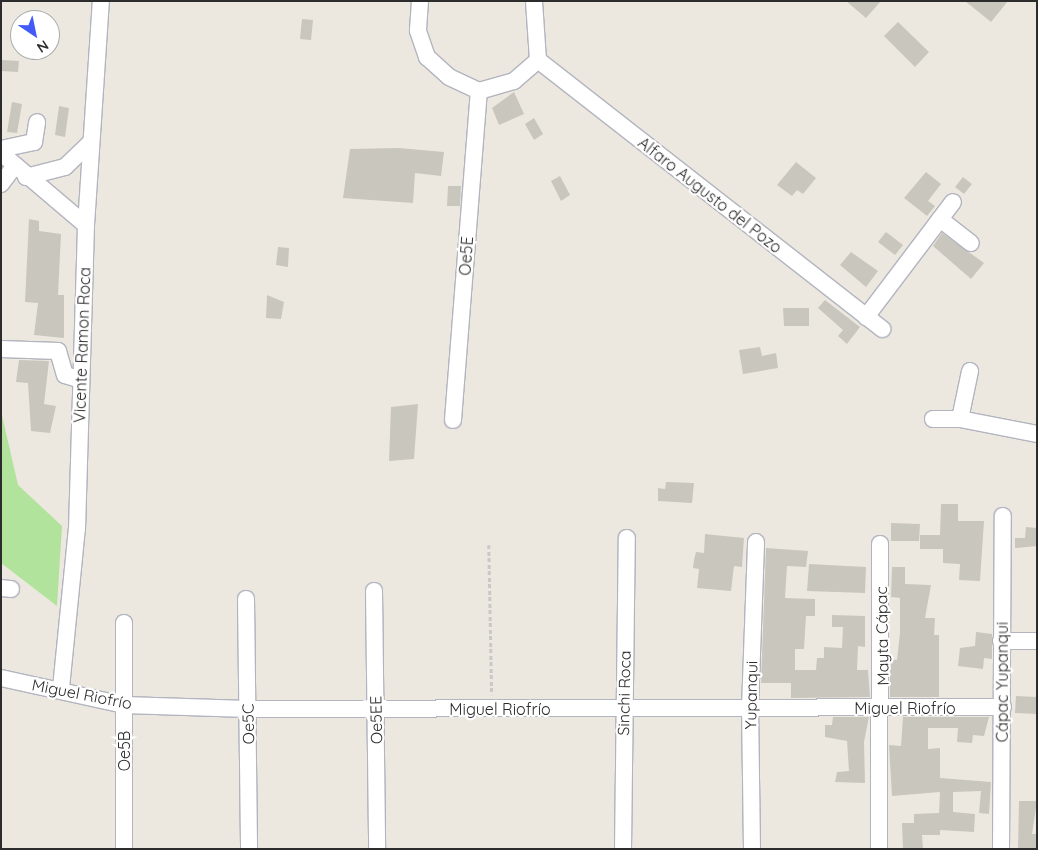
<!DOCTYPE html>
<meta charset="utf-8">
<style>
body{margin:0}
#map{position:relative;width:1038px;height:850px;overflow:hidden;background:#ede8df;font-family:Quicksand,sans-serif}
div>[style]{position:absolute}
.green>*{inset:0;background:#b1e39c}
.building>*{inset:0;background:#c9c6bd}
.path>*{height:2.5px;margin-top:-1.25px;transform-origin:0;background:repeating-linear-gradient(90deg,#c8c8c8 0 4px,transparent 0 6.5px)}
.roads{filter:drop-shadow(1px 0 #b2b4bf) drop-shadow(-1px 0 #b2b4bf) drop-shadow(0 1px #b2b4bf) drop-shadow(0 -1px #b2b4bf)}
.minor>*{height:16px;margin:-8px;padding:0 8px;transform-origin:8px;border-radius:8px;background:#fff}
span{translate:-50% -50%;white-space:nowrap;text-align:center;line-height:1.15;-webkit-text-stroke:4.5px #fff;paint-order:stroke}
.street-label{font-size:16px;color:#2c2c2c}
.frame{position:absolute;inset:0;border:2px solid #2c2c2c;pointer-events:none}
.north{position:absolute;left:10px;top:10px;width:50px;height:50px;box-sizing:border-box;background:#fff;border:1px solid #ababab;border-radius:50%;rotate:146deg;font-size:14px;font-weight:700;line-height:20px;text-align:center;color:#2c2c2c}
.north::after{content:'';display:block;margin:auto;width:18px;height:22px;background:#415af8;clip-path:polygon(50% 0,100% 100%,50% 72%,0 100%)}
</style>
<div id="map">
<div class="green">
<div style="clip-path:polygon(1px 411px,18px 485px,62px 526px,57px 606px,1px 563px)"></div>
</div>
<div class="building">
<div style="clip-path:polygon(846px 1px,881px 1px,866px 18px)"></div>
<div style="clip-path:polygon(965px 1px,1008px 1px,991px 22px)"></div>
<div style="clip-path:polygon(302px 19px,313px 20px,311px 40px,300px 39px)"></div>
<div style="clip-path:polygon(898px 22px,929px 52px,915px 67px,884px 36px)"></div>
<div style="clip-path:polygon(1px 60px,19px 61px,18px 72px,1px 71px)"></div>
<div style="clip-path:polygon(514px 92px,524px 114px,499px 125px,492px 108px)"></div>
<div style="clip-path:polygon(12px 102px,22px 104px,17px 133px,7px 132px)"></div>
<div style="clip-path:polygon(59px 106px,69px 108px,65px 137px,55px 135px)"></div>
<div style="clip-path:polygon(534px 118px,543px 134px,534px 140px,525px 124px)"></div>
<div style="clip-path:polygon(399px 148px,444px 152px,441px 176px,415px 173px,413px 203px,343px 198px,350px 149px)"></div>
<div style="clip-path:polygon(796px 162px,816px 178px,803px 194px,797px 190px,792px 196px,777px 185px)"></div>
<div style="clip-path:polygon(926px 172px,941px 184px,928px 201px,935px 206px,927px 216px,904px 198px)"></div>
<div style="clip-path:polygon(560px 176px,570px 195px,561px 201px,551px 181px)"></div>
<div style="clip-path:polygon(963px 177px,972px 184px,964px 194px,955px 187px)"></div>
<div style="clip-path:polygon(448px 186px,461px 186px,460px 206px,447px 206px)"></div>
<div style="clip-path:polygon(29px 219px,39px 221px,39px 231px,61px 234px,58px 295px,64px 295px,64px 338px,34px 335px,38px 303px,25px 302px)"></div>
<div style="clip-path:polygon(886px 232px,903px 245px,895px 255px,878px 242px)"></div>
<div style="clip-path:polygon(942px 233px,984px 263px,971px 279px,933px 246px)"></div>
<div style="clip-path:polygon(278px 247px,289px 248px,288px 267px,276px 265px)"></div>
<div style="clip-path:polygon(851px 252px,878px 271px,866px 287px,840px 265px)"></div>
<div style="clip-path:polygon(267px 295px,284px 302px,281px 319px,266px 318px)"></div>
<div style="clip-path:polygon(825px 300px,860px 327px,847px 344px,838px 336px,843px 330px,818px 308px)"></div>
<div style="clip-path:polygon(783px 308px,809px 308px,809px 326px,784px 326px)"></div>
<div style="clip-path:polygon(760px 347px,762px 356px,776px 353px,778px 368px,743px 374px,739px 350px)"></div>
<div style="clip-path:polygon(19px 360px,49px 361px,44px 404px,56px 406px,50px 433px,31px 431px,28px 383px,16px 382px)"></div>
<div style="clip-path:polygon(418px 404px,414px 459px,389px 461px,391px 407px)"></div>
<div style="clip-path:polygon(666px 482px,694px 483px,692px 503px,658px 501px,658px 488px,665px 489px)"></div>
<div style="clip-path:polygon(941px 504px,958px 504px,958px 521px,984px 521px,980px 581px,959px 580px,960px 564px,943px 563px,943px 549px,920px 549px,920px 535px,940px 535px)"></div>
<div style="clip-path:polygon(891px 523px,920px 524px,919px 541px,891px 541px)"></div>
<div style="clip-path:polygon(1026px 527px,1037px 528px,1037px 546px,1015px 548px,1015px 538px,1025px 538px)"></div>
<div style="clip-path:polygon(705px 534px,744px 538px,742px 567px,734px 566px,731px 591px,697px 588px,699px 569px,693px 568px,694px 560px,696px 552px,704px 553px)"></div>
<div style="clip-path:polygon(766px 548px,808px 551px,806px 567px,787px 566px,785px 598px,815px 599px,815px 616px,806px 616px,804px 649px,795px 649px,795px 670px,816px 670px,817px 658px,824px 658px,824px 647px,842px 648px,843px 627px,832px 627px,832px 615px,865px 616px,865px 647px,858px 646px,857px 670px,868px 670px,870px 697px,791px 698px,791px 683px,761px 683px)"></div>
<div style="clip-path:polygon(809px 564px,866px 567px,865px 593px,807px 591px)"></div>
<div style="clip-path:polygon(892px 567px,905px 567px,905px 584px,931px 585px,925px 618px,935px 618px,934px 635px,939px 635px,939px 697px,890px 697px,890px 659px,897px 660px,900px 633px,900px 598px,891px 597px)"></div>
<div style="clip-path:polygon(976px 632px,992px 634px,992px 659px,984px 658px,983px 669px,958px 666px,960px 648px,975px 646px)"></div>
<div style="clip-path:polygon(1016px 696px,1037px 697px,1037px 714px,1015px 713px)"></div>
<div style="clip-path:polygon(833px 717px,869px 717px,864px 742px,865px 783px,835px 782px,837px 772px,849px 771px,847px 741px,825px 737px,825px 725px,832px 725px)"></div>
<div style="clip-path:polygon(903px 717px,989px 717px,984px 736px,973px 735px,972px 743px,957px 742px,958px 728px,928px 728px,928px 749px,940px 748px,940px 778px,991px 782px,989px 814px,979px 813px,981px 791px,953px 792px,953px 812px,975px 814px,974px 832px,940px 830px,940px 835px,922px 835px,923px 849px,903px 849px,902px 823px,914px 823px,914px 814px,939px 813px,940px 792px,892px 796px,889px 745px,901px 746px)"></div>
<div style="clip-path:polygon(1019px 801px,1037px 801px,1032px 834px,1037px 834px,1037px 849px,1018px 849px)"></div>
</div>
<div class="path">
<div style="left:489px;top:545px;width:150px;rotate:88.9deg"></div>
</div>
<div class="roads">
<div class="minor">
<div style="left:420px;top:1px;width:30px;rotate:94deg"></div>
<div style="left:418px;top:31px;width:28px;rotate:71deg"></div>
<div style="left:427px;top:57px;width:30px;rotate:42deg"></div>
<div style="left:449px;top:77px;width:33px;rotate:25deg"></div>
<div style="left:479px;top:91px;width:36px;rotate:-16deg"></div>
<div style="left:514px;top:81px;width:32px;rotate:-41deg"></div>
<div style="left:538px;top:60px;width:59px;rotate:-93.9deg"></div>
<div style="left:538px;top:60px;width:437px;rotate:38deg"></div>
<div style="left:1px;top:149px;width:34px;rotate:-12deg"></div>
<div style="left:34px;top:142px;width:20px;rotate:-81deg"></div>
<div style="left:1px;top:153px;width:111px;rotate:40.3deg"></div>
<div style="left:26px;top:177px;width:40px;rotate:-14.4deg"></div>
<div style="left:65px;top:167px;width:36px;rotate:-44deg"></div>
<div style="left:1px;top:184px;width:21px;rotate:-53deg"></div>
<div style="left:940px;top:219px;width:39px;rotate:38deg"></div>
<div style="left:866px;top:317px;width:144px;rotate:-52.9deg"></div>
<div style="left:1px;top:349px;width:57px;rotate:2deg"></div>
<div style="left:58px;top:351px;width:25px;rotate:74deg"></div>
<div style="left:65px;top:375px;width:17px;rotate:17deg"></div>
<div style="left:933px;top:419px;width:27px"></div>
<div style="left:960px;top:419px;width:78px;rotate:11deg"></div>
<div style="left:960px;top:419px;width:49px;rotate:-78.2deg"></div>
<div style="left:453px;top:420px;width:330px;rotate:-85.5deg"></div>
<div style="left:1px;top:588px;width:10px;rotate:6deg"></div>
<div style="left:374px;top:591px;width:258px;rotate:89.3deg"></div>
<div style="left:246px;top:599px;width:250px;rotate:89.3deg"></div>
<div style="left:1001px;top:641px;width:36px"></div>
<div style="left:1px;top:678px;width:126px;rotate:12.4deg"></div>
<div style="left:124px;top:705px;width:124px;rotate:1.8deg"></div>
<div style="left:248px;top:709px;width:755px;rotate:-0.15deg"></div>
<div style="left:61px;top:688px;width:160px;rotate:-84.3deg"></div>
<div style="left:77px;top:529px;width:304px;rotate:-88.3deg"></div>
<div style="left:86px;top:225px;width:225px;rotate:-86.2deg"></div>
<div style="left:124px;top:849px;width:226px;rotate:-90deg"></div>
<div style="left:623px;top:849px;width:311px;rotate:-89.3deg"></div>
<div style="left:752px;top:849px;width:141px;rotate:-90.8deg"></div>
<div style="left:750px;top:708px;width:166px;rotate:-87.9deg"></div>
<div style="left:879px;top:849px;width:305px;rotate:-89.8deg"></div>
<div style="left:1001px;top:849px;width:333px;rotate:-89.7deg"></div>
</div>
</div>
<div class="street-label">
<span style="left:710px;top:195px;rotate:38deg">Alfaro Augusto del Pozo</span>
<span style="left:466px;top:256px;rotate:-86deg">Oe5E</span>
<span style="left:82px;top:345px;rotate:-88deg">Vicente Ramon Roca</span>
<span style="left:882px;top:636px;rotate:-91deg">Mayta Cápac</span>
<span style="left:1002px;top:682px;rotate:-90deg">Cápac Yupanqui</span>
<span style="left:624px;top:693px;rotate:-89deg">Sinchi Roca</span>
<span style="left:82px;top:694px;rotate:11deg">Miguel Riofrío</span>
<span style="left:751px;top:695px;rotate:-89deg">Yupanqui</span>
<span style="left:905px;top:708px">Miguel Riofrío</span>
<span style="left:500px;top:709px">Miguel Riofrío</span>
<span style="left:376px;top:720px;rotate:-91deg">Oe5EE</span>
<span style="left:248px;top:724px;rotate:-91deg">Oe5C</span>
<span style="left:124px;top:751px;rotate:-90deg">Oe5B</span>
</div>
<div class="frame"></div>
<div class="north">N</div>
</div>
